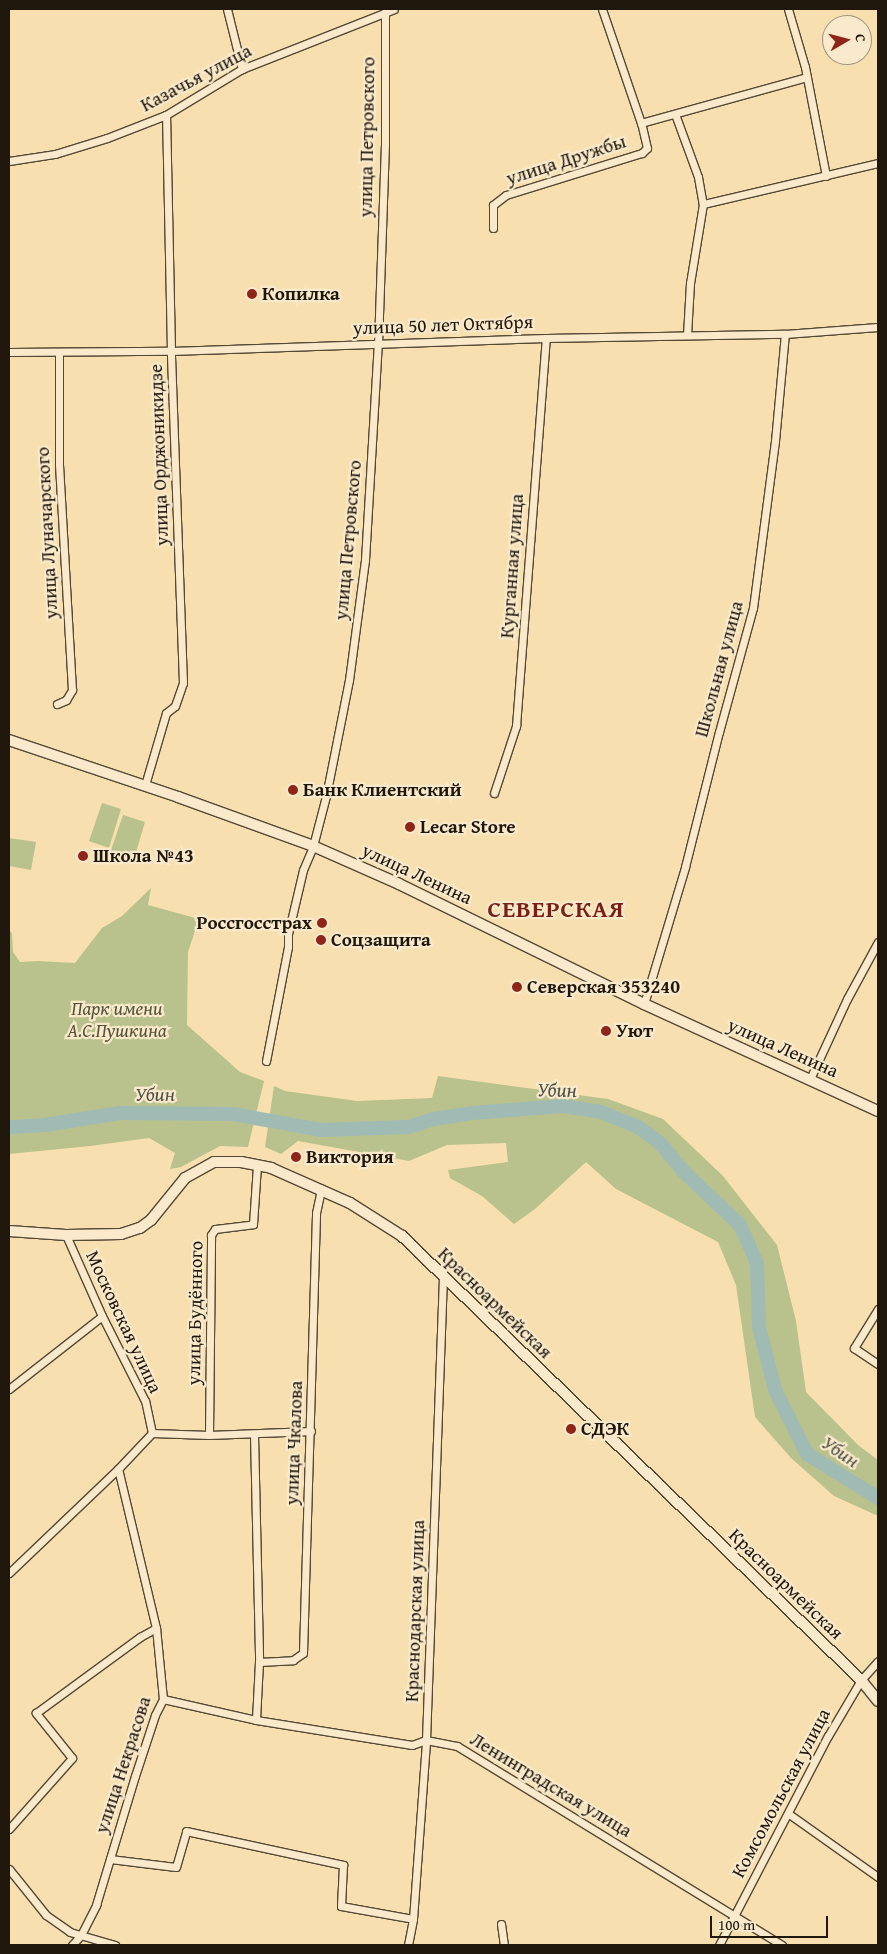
<!DOCTYPE html>
<meta charset="utf-8">
<style>
body{margin:0}
#map{position:relative;width:887px;height:1954px;overflow:hidden;background:#f7dfaf;font-family:"Gentium Book Plus",serif}
div>[style]{position:absolute}
.green>*{inset:0;background:#b9c28d}
.river>*{height:14px;margin:-7px;padding:0 7px;transform-origin:7px;border-radius:7px;background:#9fbbb4}
.roads{filter:drop-shadow(1px 0 #554935) drop-shadow(-1px 0 #554935) drop-shadow(0 1px #554935) drop-shadow(0 -1px #554935)}
.street>*{height:7px;margin:-3.5px;padding:0 3.5px;transform-origin:3.5px;border-radius:3.5px;background:#faeacb}
.secondary>*{height:10px;margin:-5px;padding:0 5px;transform-origin:5px;border-radius:5px;background:#faeacb}
.dots>*{width:14px;height:14px;translate:-50% -50%;box-sizing:border-box;border:2px solid #faeacb;border-radius:50%}
span{translate:-50% -50%;white-space:nowrap;text-align:center;line-height:1.15;-webkit-text-stroke:4.5px #faeacb;paint-order:stroke}
.street-label{font-size:19px;color:#1f170c}
.poi-label{font-size:19px;color:#1f170c;font-weight:700}
.left{translate:0 -50%;text-align:left}
.right{translate:-100% -50%;text-align:right}
.park-label{font-size:19px;color:#555339;font-style:italic}
.water-label{font-size:20px;color:#4c5047;font-style:italic}
.district-label{font-size:24px;color:#7a1f14;font-weight:700;letter-spacing:1px}
.frame{position:absolute;inset:0;border:10px solid #1f170c;pointer-events:none}
.north{position:absolute;left:822px;top:15px;width:50px;height:50px;box-sizing:border-box;background:#faeacb;border:1px solid #a2967f;border-radius:50%;rotate:82deg;font-size:14px;font-weight:700;line-height:20px;text-align:center;color:#1f170c}
.north::after{content:'';display:block;margin:auto;width:18px;height:22px;background:#8f2418;clip-path:polygon(50% 0,100% 100%,50% 72%,0 100%)}
.scale{position:absolute;left:710px;top:1916px;width:118px;height:22px;box-sizing:border-box;border:2px solid #1f170c;border-top:0;padding-left:6px;font-size:15px;line-height:18px;white-space:nowrap;color:#1f170c;-webkit-text-stroke:4px #faeacb;paint-order:stroke}
</style>
<div id="map">
<div class="green">
<div style="clip-path:polygon(102px 803px,121px 809px,109px 848px,89px 841px)"></div>
<div style="clip-path:polygon(123px 815px,145px 822px,133px 862px,109px 856px)"></div>
<div style="clip-path:polygon(9px 838px,36px 842px,31px 870px,9px 866px)"></div>
<div style="clip-path:polygon(151px 888px,148px 905px,199px 919px,188px 952px,187px 1025px,240px 1072px,264px 1081px,248px 1147px,220px 1146px,181px 1167px,170px 1169px,175px 1153px,149px 1138px,90px 1146px,9px 1154px,9px 930px,12px 933px,13px 952px,20px 962px,38px 961px,75px 963px,102px 928px,122px 916px)"></div>
<div style="clip-path:polygon(438px 1076px,608px 1099px,663px 1119px,723px 1176px,777px 1245px,796px 1321px,806px 1392px,858px 1445px,878px 1460px,878px 1516px,834px 1496px,791px 1458px,755px 1417px,736px 1285px,718px 1242px,616px 1189px,586px 1162px,535px 1209px,514px 1224px,482px 1196px,450px 1178px,448px 1170px,508px 1162px,506px 1143px,447px 1145px,409px 1161px,298px 1141px,281px 1154px,265px 1147px,274px 1086px,285px 1091px,357px 1101px,432px 1098px)"></div>
</div>
<div class="river">
<div style="left:9px;top:1127px;width:36px;rotate:-3deg"></div>
<div style="left:45px;top:1125px;width:76px;rotate:-9.1deg"></div>
<div style="left:120px;top:1113px;width:113px;rotate:0.5deg"></div>
<div style="left:233px;top:1114px;width:89px;rotate:10.3deg"></div>
<div style="left:321px;top:1130px;width:88px;rotate:-2deg"></div>
<div style="left:409px;top:1127px;width:26px;rotate:-18deg"></div>
<div style="left:434px;top:1119px;width:38px;rotate:-9deg"></div>
<div style="left:472px;top:1113px;width:91px;rotate:-4.4deg"></div>
<div style="left:563px;top:1106px;width:38px;rotate:9deg"></div>
<div style="left:601px;top:1112px;width:40px;rotate:22deg"></div>
<div style="left:638px;top:1127px;width:29px;rotate:36deg"></div>
<div style="left:661px;top:1144px;width:35px;rotate:51deg"></div>
<div style="left:683px;top:1171px;width:79px;rotate:43.5deg"></div>
<div style="left:740px;top:1225px;width:42px;rotate:65.9deg"></div>
<div style="left:757px;top:1263px;width:64px;rotate:88.2deg"></div>
<div style="left:759px;top:1327px;width:65px;rotate:75.7deg"></div>
<div style="left:775px;top:1390px;width:72px;rotate:63.4deg"></div>
<div style="left:807px;top:1454px;width:84px;rotate:31.8deg"></div>
</div>
<div class="roads">
<div class="street">
<div style="left:227px;top:9px;width:62px;rotate:76deg"></div>
<div style="left:788px;top:9px;width:60px;rotate:73.7deg"></div>
<div style="left:805px;top:67px;width:111px;rotate:79.1deg"></div>
<div style="left:675px;top:114px;width:67px;rotate:69.9deg"></div>
<div style="left:698px;top:177px;width:27px;rotate:80deg"></div>
<div style="left:703px;top:204px;width:80px;rotate:99.3deg"></div>
<div style="left:690px;top:283px;width:52px;rotate:93.3deg"></div>
<div style="left:641px;top:123px;width:172px;rotate:-15.5deg"></div>
<div style="left:9px;top:161px;width:47px;rotate:-8.7deg"></div>
<div style="left:55px;top:154px;width:54px;rotate:-17.1deg"></div>
<div style="left:107px;top:138px;width:63px;rotate:-21.3deg"></div>
<div style="left:166px;top:115px;width:89px;rotate:-31.2deg"></div>
<div style="left:242px;top:69px;width:163px;rotate:-21.5deg"></div>
<div style="left:703px;top:204px;width:180px;rotate:-13.2deg"></div>
<div style="left:493px;top:228px;width:23px;rotate:-90deg"></div>
<div style="left:493px;top:205px;width:16px;rotate:-38deg"></div>
<div style="left:506px;top:195px;width:142px;rotate:-17.2deg"></div>
<div style="left:642px;top:153px;width:7px;rotate:-45deg"></div>
<div style="left:647px;top:148px;width:26px;rotate:-103deg"></div>
<div style="left:641px;top:123px;width:120px;rotate:-108.9deg"></div>
<div style="left:9px;top:352px;width:162px;rotate:-0.4deg"></div>
<div style="left:171px;top:351px;width:375px;rotate:-2deg"></div>
<div style="left:546px;top:338px;width:239px;rotate:-1deg"></div>
<div style="left:785px;top:334px;width:93px;rotate:-4.3deg"></div>
<div style="left:57px;top:704px;width:10px;rotate:-24deg"></div>
<div style="left:66px;top:700px;width:12px;rotate:-59deg"></div>
<div style="left:72px;top:690px;width:227px;rotate:-93.3deg"></div>
<div style="left:59px;top:463px;width:111px;rotate:-90deg"></div>
<div style="left:145px;top:785px;width:75px;rotate:-73.7deg"></div>
<div style="left:166px;top:713px;width:11px;rotate:-38deg"></div>
<div style="left:175px;top:706px;width:24px;rotate:-71deg"></div>
<div style="left:183px;top:683px;width:332px;rotate:-92.1deg"></div>
<div style="left:171px;top:351px;width:236px;rotate:-91.2deg"></div>
<div style="left:494px;top:793px;width:71px;rotate:-71.8deg"></div>
<div style="left:516px;top:726px;width:389px;rotate:-85.6deg"></div>
<div style="left:644px;top:1004px;width:143px;rotate:-73.3deg"></div>
<div style="left:685px;top:867px;width:139px;rotate:-75.9deg"></div>
<div style="left:719px;top:732px;width:129px;rotate:-74.7deg"></div>
<div style="left:753px;top:608px;width:168px;rotate:-82.5deg"></div>
<div style="left:775px;top:441px;width:107px;rotate:-84.7deg"></div>
<div style="left:266px;top:1061px;width:116px;rotate:-79.1deg"></div>
<div style="left:288px;top:947px;width:13px;rotate:-90deg"></div>
<div style="left:288px;top:934px;width:66px;rotate:-76.8deg"></div>
<div style="left:303px;top:870px;width:26px;rotate:-67deg"></div>
<div style="left:313px;top:846px;width:52px;rotate:-75.4deg"></div>
<div style="left:326px;top:796px;width:118px;rotate:-78.8deg"></div>
<div style="left:349px;top:680px;width:121px;rotate:-82.4deg"></div>
<div style="left:365px;top:560px;width:216px;rotate:-86.6deg"></div>
<div style="left:378px;top:344px;width:199px;rotate:-88deg"></div>
<div style="left:385px;top:145px;width:133px;rotate:-90deg"></div>
<div style="left:810px;top:1079px;width:88px;rotate:-65.2deg"></div>
<div style="left:847px;top:999px;width:65px;rotate:-61.5deg"></div>
<div style="left:878px;top:1309px;width:46px;rotate:121.6deg"></div>
<div style="left:854px;top:1348px;width:29px;rotate:34deg"></div>
<div style="left:9px;top:1389px;width:118px;rotate:-38.1deg"></div>
<div style="left:152px;top:1433px;width:57px;rotate:2deg"></div>
<div style="left:209px;top:1435px;width:102px;rotate:-2.2deg"></div>
<div style="left:254px;top:1434px;width:228px;rotate:88.7deg"></div>
<div style="left:259px;top:1662px;width:58px;rotate:93deg"></div>
<div style="left:209px;top:1435px;width:200px;rotate:-89.4deg"></div>
<div style="left:211px;top:1235px;width:7px;rotate:-56deg"></div>
<div style="left:215px;top:1229px;width:38px;rotate:-7deg"></div>
<div style="left:253px;top:1224px;width:59px;rotate:-86.1deg"></div>
<div style="left:9px;top:1573px;width:151px;rotate:-43.7deg"></div>
<div style="left:118px;top:1469px;width:50px;rotate:-46.6deg"></div>
<div style="left:152px;top:1433px;width:33px;rotate:-102deg"></div>
<div style="left:145px;top:1401px;width:95px;rotate:-116.8deg"></div>
<div style="left:102px;top:1316px;width:89px;rotate:-114deg"></div>
<div style="left:259px;top:1662px;width:34px;rotate:-3deg"></div>
<div style="left:293px;top:1660px;width:12px;rotate:-35deg"></div>
<div style="left:303px;top:1653px;width:440px;rotate:-88.3deg"></div>
<div style="left:316px;top:1213px;width:25px;rotate:-78deg"></div>
<div style="left:163px;top:1699px;width:95px;rotate:12.7deg"></div>
<div style="left:256px;top:1720px;width:158px;rotate:9.1deg"></div>
<div style="left:412px;top:1745px;width:15px;rotate:-20deg"></div>
<div style="left:426px;top:1740px;width:32px;rotate:11deg"></div>
<div style="left:457px;top:1746px;width:381px;rotate:31.5deg"></div>
<div style="left:789px;top:1814px;width:109px;rotate:35.3deg"></div>
<div style="left:9px;top:1829px;width:95px;rotate:-48.4deg"></div>
<div style="left:72px;top:1758px;width:58px;rotate:-128.7deg"></div>
<div style="left:36px;top:1713px;width:129px;rotate:-36.2deg"></div>
<div style="left:140px;top:1637px;width:18px;rotate:-29deg"></div>
<div style="left:110px;top:1859px;width:66px;rotate:6.9deg"></div>
<div style="left:176px;top:1867px;width:37px;rotate:-74deg"></div>
<div style="left:186px;top:1831px;width:161px;rotate:12.2deg"></div>
<div style="left:343px;top:1865px;width:41px;rotate:92.8deg"></div>
<div style="left:341px;top:1906px;width:73px;rotate:10.2deg"></div>
<div style="left:9px;top:1869px;width:59px;rotate:51.2deg"></div>
<div style="left:46px;top:1915px;width:29px;rotate:35deg"></div>
<div style="left:70px;top:1932px;width:47px;rotate:16.1deg"></div>
<div style="left:501px;top:1924px;width:21px;rotate:82deg"></div>
<div style="left:72px;top:1945px;width:13px;rotate:-48deg"></div>
<div style="left:81px;top:1935px;width:34px;rotate:-63deg"></div>
<div style="left:96px;top:1905px;width:135px;rotate:-73.2deg"></div>
<div style="left:135px;top:1776px;width:64px;rotate:-71.8deg"></div>
<div style="left:155px;top:1715px;width:18px;rotate:-63deg"></div>
<div style="left:163px;top:1699px;width:71px;rotate:-95.6deg"></div>
<div style="left:156px;top:1628px;width:163px;rotate:-103.4deg"></div>
<div style="left:408px;top:1945px;width:26px;rotate:-79deg"></div>
<div style="left:413px;top:1919px;width:179px;rotate:-85.8deg"></div>
<div style="left:426px;top:1740px;width:462px;rotate:-87.9deg"></div>
<div style="left:719px;top:1945px;width:236px;rotate:-62.5deg"></div>
<div style="left:828px;top:1736px;width:65px;rotate:-59.5deg"></div>
<div style="left:861px;top:1680px;width:25px;rotate:-48deg"></div>
</div>
<div class="secondary">
<div style="left:9px;top:740px;width:178px;rotate:18.6deg"></div>
<div style="left:178px;top:797px;width:144px;rotate:19.9deg"></div>
<div style="left:313px;top:846px;width:94px;rotate:23.8deg"></div>
<div style="left:399px;top:884px;width:273px;rotate:26.1deg"></div>
<div style="left:644px;top:1004px;width:257px;rotate:24.6deg"></div>
<div style="left:9px;top:1231px;width:57px;rotate:4deg"></div>
<div style="left:66px;top:1235px;width:55px;rotate:-1deg"></div>
<div style="left:121px;top:1234px;width:20px;rotate:-18deg"></div>
<div style="left:140px;top:1228px;width:14px;rotate:-36deg"></div>
<div style="left:151px;top:1220px;width:54px;rotate:-51deg"></div>
<div style="left:185px;top:1178px;width:33px;rotate:-29deg"></div>
<div style="left:214px;top:1162px;width:27px"></div>
<div style="left:241px;top:1162px;width:31px;rotate:11deg"></div>
<div style="left:271px;top:1168px;width:86px;rotate:23.9deg"></div>
<div style="left:350px;top:1203px;width:62px;rotate:32.4deg"></div>
<div style="left:402px;top:1236px;width:639px;rotate:44.05deg"></div>
<div style="left:861px;top:1680px;width:27px;rotate:51deg"></div>
</div>
</div>
<div class="dots">
<div style="left:252px;top:294px;background:#8f2418"></div>
<div style="left:293px;top:790px;background:#8f2418"></div>
<div style="left:410px;top:827px;background:#8f2418"></div>
<div style="left:83px;top:856px;background:#8f2418"></div>
<div style="left:322px;top:923px;background:#8f2418"></div>
<div style="left:321px;top:940px;background:#8f2418"></div>
<div style="left:517px;top:987px;background:#8f2418"></div>
<div style="left:606px;top:1031px;background:#8f2418"></div>
<div style="left:296px;top:1157px;background:#8f2418"></div>
<div style="left:571px;top:1429px;background:#8f2418"></div>
</div>
<div class="street-label">
<span style="left:196px;top:78px;rotate:-28deg">Казачья улица</span>
<span style="left:367px;top:137px;rotate:-89deg">улица Петровского</span>
<span style="left:566px;top:160px;rotate:-18deg">улица Дружбы</span>
<span style="left:443px;top:325px;rotate:-2deg">улица 50 лет Октября</span>
<span style="left:159px;top:455px;rotate:-92deg">улица Орджоникидзе</span>
<span style="left:47px;top:533px;rotate:-93deg">улица Луначарского</span>
<span style="left:348px;top:540px;rotate:-85deg">улица Петровского</span>
<span style="left:512px;top:566px;rotate:-86deg">Курганная улица</span>
<span style="left:719px;top:669px;rotate:-75deg">Школьная улица</span>
<span style="left:417px;top:874px;rotate:25deg">улица Ленина</span>
<span style="left:783px;top:1048px;rotate:24deg">улица Ленина</span>
<span style="left:495px;top:1303px;rotate:44deg">Красноармейская</span>
<span style="left:195px;top:1313px;rotate:-89deg">улица Будённого</span>
<span style="left:124px;top:1322px;rotate:65deg">Московская улица</span>
<span style="left:294px;top:1443px;rotate:-88deg">улица Чкалова</span>
<span style="left:786px;top:1584px;rotate:44deg">Красноармейская</span>
<span style="left:415px;top:1611px;rotate:-88deg">Краснодарская улица</span>
<span style="left:123px;top:1765px;rotate:-72deg">улица Некрасова</span>
<span style="left:551px;top:1785px;rotate:31deg">Ленинградская улица</span>
<span style="left:781px;top:1793px;rotate:-62deg">Комсомольская улица</span>
</div>
<div class="poi-label">
<span class="left" style="left:262px;top:294px">Копилка</span>
<span class="left" style="left:303px;top:790px">Банк Клиентский</span>
<span class="left" style="left:420px;top:827px">Lecar Store</span>
<span class="left" style="left:93px;top:856px">Школа №43</span>
<span class="right" style="left:312px;top:923px">Россгосстрах</span>
<span class="left" style="left:331px;top:940px">Соцзащита</span>
<span class="left" style="left:527px;top:987px">Северская 353240</span>
<span class="left" style="left:616px;top:1031px">Уют</span>
<span class="left" style="left:306px;top:1157px">Виктория</span>
<span class="left" style="left:581px;top:1429px">СДЭК</span>
</div>
<div class="park-label">
<span style="left:117px;top:1020px">Парк имени<br>А.С.Пушкина</span>
</div>
<div class="water-label">
<span style="left:557px;top:1089px;rotate:1deg">Убин</span>
<span style="left:155px;top:1093px">Убин</span>
<span style="left:841px;top:1451px;rotate:34deg">Убин</span>
</div>
<div class="district-label">
<span style="left:556px;top:909px">СЕВЕРСКАЯ</span>
</div>
<div class="frame"></div>
<div class="north">С</div>
<div class="scale">100 m</div>
</div>
